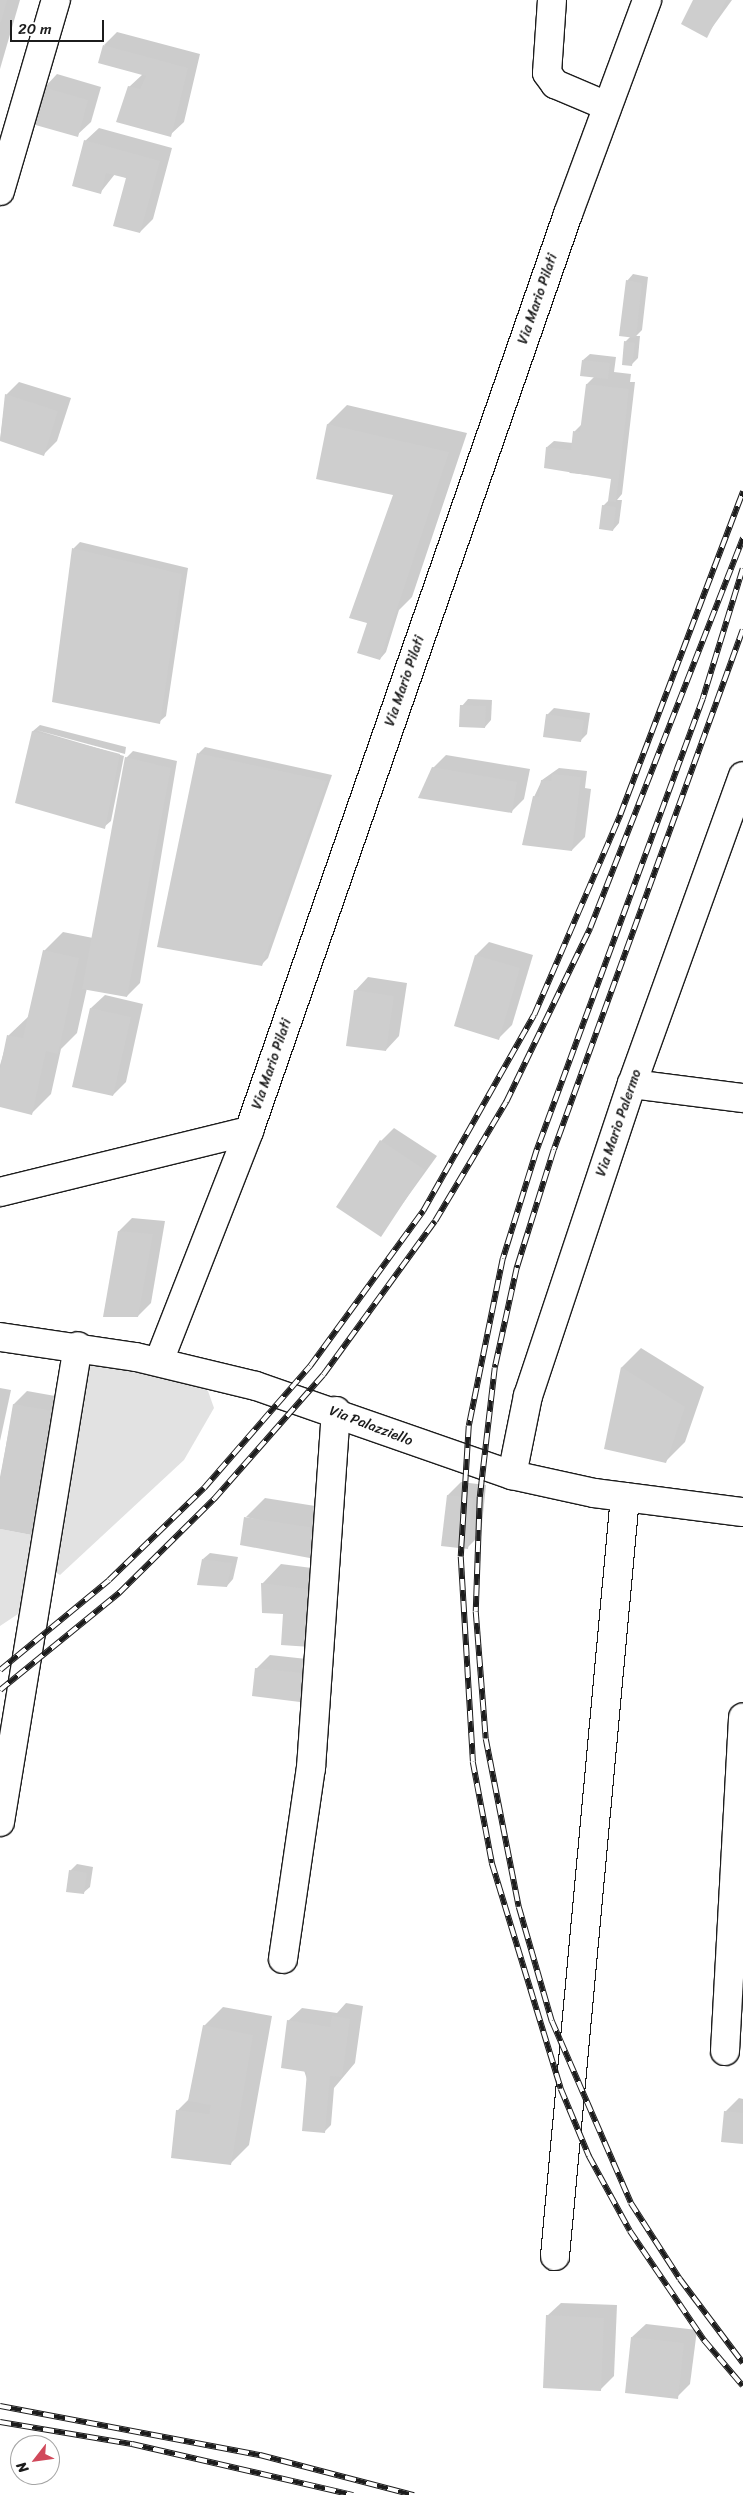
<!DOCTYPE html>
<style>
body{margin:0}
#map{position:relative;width:743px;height:2495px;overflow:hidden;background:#fff;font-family:Sriracha,sans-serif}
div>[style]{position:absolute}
.green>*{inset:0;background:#e2e2e2}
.shadow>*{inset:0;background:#0003}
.building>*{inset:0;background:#cecece}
.roads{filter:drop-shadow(1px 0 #1c1c1c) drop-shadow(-1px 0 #1c1c1c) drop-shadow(0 1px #1c1c1c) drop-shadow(0 -1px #1c1c1c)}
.minor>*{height:28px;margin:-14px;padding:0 14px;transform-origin:14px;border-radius:14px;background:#fff}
.rail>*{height:5.5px;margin-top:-2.75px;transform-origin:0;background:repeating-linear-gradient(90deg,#fff 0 11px,#1c1c1c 0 22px);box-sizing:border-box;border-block:1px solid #1c1c1c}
span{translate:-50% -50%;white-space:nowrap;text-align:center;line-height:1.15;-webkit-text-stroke:4.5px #fff;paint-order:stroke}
.street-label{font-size:14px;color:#1c1c1c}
.north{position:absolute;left:10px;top:2435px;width:50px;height:50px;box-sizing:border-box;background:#fff;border:1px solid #a4a4a4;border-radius:50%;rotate:240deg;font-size:14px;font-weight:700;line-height:20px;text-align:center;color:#1c1c1c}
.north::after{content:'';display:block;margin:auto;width:18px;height:22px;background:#d1495b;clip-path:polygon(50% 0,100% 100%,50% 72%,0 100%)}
.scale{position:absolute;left:10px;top:20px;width:94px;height:22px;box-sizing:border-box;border:2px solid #1c1c1c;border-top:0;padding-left:6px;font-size:15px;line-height:18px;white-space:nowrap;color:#1c1c1c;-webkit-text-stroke:4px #fff;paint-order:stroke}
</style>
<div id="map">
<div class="green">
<div style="clip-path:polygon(81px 1362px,196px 1384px,208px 1391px,214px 1408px,184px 1460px,60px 1575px,53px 1571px)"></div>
<div style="clip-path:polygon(0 1529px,37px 1536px,21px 1612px,0 1626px)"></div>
</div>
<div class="shadow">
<div style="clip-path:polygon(0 0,20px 0,0 69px)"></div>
<div style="clip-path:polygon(695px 0,732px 0,706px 36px)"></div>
<div style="clip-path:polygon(117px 32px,200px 54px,184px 122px,170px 135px,129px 87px,143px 74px,104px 45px)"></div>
<div style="clip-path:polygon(57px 74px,101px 87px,91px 122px,77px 135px,44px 88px)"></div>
<div style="clip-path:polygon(99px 128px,172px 148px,153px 219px,140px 232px,127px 178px,115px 174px,100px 193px,85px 141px)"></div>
<div style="clip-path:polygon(633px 274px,648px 277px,642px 330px,636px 336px,640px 336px,638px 358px,631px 365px,625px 342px,631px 336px,627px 281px)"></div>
<div style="clip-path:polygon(590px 354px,616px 357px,614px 372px,631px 374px,630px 382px,635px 382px,622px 494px,617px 500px,622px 500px,619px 523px,613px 530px,603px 506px,610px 499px,612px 472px,607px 477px,570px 473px,547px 447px,554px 441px,573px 443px,575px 431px,583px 423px,587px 384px,595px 376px,583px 360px)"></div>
<div style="clip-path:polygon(19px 382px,71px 398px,57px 441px,44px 454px,0 440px,6px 395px)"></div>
<div style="clip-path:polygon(347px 405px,467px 433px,412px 597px,399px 610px,386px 652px,380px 659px,369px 622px,395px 494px,317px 478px,328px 424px)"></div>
<div style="clip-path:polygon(80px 542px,188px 568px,166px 716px,159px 722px,53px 701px,74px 548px)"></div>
<div style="clip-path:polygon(468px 699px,492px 700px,491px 720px,485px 727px,462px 706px)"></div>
<div style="clip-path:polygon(554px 708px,590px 713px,587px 734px,580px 741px,547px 715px)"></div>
<div style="clip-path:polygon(40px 725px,126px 747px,125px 754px,36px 730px,124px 756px,111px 821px,104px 827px,17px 802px,33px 731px)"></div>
<div style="clip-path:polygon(205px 747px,332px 775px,268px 958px,261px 965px,158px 946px,199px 753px)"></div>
<div style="clip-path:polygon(133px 751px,177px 761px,140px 983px,127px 996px,87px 988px,77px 1033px,61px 1049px,51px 1094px,32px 1113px,0 1106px,0 1065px,9px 1035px,29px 1016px,44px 951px,63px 932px,93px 938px,126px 758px)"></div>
<div style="clip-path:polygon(446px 755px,530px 769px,524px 799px,511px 812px,433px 768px)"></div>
<div style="clip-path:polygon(559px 768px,587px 771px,585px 788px,591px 789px,585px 837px,572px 850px,523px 844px,534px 797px,542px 780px)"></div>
<div style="clip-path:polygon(489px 942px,533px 955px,512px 1025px,499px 1038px,476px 955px)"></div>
<div style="clip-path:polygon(368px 977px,407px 983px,399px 1036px,386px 1050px,355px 991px)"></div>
<div style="clip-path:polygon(105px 995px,143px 1004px,126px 1082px,113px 1095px,91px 1008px)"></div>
<div style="clip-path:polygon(394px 1128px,437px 1156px,380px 1235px,381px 1141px)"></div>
<div style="clip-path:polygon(132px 1218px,165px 1221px,151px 1303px,138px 1316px,119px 1231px)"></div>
<div style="clip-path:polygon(641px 1348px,704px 1387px,685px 1442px,665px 1462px,605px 1448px,622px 1367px)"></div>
<div style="clip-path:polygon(0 1388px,11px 1390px,0 1441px)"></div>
<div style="clip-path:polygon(27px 1391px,72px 1399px,0 1527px,0 1477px,14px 1404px)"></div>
<div style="clip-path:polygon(461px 1482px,486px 1485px,481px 1534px,467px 1548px,448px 1495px)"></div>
<div style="clip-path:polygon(265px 1498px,334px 1509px,334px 1539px,246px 1517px)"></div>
<div style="clip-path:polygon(210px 1553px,238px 1557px,233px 1579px,227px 1586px,203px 1559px)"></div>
<div style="clip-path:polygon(281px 1564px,335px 1571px,284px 1612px,262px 1584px)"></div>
<div style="clip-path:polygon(270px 1655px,316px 1660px,313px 1687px,300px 1700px,256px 1669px)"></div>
<div style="clip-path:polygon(77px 1864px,93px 1867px,90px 1887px,83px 1893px,70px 1871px)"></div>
<div style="clip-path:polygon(346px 2003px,363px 2006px,355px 2063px,334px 2088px,331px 2125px,324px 2132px,288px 2021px,302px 2008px,337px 2013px)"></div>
<div style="clip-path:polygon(223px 2007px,272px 2016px,249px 2145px,230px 2164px,177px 2111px,190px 2098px,204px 2026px)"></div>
<div style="clip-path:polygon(739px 2098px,743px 2099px,743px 2143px,725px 2112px)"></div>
<div style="clip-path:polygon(561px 2303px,617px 2305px,614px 2376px,601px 2389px,547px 2316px)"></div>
<div style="clip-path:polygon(646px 2324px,697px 2330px,690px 2384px,677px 2397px,632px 2337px)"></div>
</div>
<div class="building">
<div style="clip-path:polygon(0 0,7px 0,1px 22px,0 22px)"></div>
<div style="clip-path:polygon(693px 0,726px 0,707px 38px,681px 24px)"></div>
<div style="clip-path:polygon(103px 45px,188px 68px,171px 137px,116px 122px,128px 86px,140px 89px,146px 76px,98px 63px)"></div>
<div style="clip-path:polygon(43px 87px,88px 100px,78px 137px,32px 124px)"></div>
<div style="clip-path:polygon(84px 140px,160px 161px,140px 233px,113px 226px,126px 178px,106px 173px,101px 194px,72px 186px)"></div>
<div style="clip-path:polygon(626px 280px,642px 283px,636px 338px,619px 336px)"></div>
<div style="clip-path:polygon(624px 341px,635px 343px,632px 366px,622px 365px)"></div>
<div style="clip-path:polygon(582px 360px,610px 363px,608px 379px,580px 376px)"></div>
<div style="clip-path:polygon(586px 384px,629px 389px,616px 502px,608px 501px,611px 479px,544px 468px,546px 447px,571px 450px,573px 431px,580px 432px)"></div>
<div style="clip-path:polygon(5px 394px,58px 411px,44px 456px,0 441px)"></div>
<div style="clip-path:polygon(327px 424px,449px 452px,380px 660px,357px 653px,367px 623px,349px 618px,393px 495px,316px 479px)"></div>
<div style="clip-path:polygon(602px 505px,616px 507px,613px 531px,599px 529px)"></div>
<div style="clip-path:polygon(72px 548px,182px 574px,160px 724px,52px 702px)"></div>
<div style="clip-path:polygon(460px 705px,486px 706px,485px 728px,459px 727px)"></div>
<div style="clip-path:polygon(546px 714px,584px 720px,581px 742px,543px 737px)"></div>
<div style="clip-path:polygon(32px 731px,120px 754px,105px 829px,15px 803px)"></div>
<div style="clip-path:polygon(197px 753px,327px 781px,262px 966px,157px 947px)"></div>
<div style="clip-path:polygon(125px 757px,171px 768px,127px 997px,82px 989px)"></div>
<div style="clip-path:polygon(432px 767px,517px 782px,512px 813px,418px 798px)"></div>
<div style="clip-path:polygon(552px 774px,581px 777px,572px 851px,522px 845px,533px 796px,539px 797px,541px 780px,551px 781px)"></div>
<div style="clip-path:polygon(43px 950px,79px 958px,58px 1054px,46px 1051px,32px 1115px,0 1107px,0 1069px,7px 1035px,23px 1038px)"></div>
<div style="clip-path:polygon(475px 955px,520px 968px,499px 1040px,454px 1026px)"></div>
<div style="clip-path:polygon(354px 990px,394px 996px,386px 1051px,346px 1046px)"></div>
<div style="clip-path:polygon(90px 1008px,131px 1017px,113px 1096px,72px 1087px)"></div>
<div style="clip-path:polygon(380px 1140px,425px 1170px,381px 1237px,336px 1207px)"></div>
<div style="clip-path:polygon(118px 1231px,153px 1234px,138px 1317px,103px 1317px)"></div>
<div style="clip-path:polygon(621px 1367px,685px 1407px,666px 1463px,604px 1449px)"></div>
<div style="clip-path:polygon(13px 1404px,59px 1412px,37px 1536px,0 1529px,0 1481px)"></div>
<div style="clip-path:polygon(447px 1495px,473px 1498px,468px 1549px,441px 1546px)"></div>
<div style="clip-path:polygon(244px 1517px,315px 1528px,315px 1559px,240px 1545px)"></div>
<div style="clip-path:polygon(202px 1559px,232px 1563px,227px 1587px,197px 1585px)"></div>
<div style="clip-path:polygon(261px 1583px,316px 1590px,311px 1647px,281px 1645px,283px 1614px,262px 1613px)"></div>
<div style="clip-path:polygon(255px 1668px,304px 1673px,300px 1702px,252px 1696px)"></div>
<div style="clip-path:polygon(69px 1870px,87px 1873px,84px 1894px,66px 1892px)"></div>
<div style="clip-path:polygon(332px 2016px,350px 2019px,342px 2077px,330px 2076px,325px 2133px,302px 2131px,307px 2072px,281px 2068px,287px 2020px,330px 2027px)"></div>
<div style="clip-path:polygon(203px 2025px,253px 2035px,231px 2165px,171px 2158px,176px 2110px,209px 2114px,211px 2105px,188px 2101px)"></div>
<div style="clip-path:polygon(724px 2111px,743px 2113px,743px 2144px,721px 2142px)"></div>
<div style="clip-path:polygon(546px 2315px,604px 2318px,601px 2391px,543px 2388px)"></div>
<div style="clip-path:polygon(631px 2337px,684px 2343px,678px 2399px,625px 2393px)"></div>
</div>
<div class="roads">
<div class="minor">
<div style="left:552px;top:0;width:73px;rotate:93.9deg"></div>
<div style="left:547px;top:73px;width:14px;rotate:54deg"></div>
<div style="left:555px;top:84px;width:56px;rotate:22.9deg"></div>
<div style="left:0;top:191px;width:199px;rotate:-73.7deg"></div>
<div style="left:632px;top:1084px;width:112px;rotate:7.2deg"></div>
<div style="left:0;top:1192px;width:256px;rotate:-13.8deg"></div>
<div style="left:0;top:1337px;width:137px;rotate:8.4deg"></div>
<div style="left:136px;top:1357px;width:123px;rotate:13.6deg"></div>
<div style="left:256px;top:1386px;width:271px;rotate:19.2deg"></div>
<div style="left:512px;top:1475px;width:84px;rotate:12.4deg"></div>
<div style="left:594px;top:1493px;width:150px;rotate:7.3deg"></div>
<div style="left:159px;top:1361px;width:247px;rotate:-68.6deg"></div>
<div style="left:249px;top:1131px;width:971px;rotate:-70.82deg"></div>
<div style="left:568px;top:214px;width:228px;rotate:-69.7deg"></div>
<div style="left:512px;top:1475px;width:81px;rotate:-78.6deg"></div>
<div style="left:528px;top:1396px;width:329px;rotate:-71.6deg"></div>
<div style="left:632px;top:1084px;width:327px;rotate:-70.2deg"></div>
<div style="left:0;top:1822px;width:482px;rotate:-80.7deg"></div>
<div style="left:283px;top:1959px;width:193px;rotate:-81.7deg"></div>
<div style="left:311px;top:1768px;width:358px;rotate:-86deg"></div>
<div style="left:725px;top:2051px;width:334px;rotate:-86.9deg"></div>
<div style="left:555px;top:2256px;width:762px;rotate:-84.73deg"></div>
</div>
</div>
<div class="rail">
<div style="left:743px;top:569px;width:136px;rotate:107.1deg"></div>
<div style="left:703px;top:699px;width:481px;rotate:110.2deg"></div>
<div style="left:537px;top:1150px;width:114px;rotate:107.3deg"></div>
<div style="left:503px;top:1259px;width:170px;rotate:101.5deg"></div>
<div style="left:469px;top:1426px;width:131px;rotate:93.5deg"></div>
<div style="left:461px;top:1557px;width:205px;rotate:86.6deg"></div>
<div style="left:473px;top:1762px;width:103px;rotate:79.3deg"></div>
<div style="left:492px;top:1863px;width:236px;rotate:73deg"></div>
<div style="left:561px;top:2089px;width:73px;rotate:67.3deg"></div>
<div style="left:589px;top:2156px;width:85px;rotate:61.3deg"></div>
<div style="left:630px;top:2231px;width:132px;rotate:55.8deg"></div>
<div style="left:704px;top:2340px;width:60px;rotate:49.7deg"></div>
<div style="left:743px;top:630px;width:553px;rotate:109.97deg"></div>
<div style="left:554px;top:1150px;width:124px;rotate:107.4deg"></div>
<div style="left:517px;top:1268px;width:102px;rotate:102.4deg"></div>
<div style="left:495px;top:1368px;width:130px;rotate:96.6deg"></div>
<div style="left:480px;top:1497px;width:115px;rotate:92deg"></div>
<div style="left:476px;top:1612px;width:127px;rotate:85.5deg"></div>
<div style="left:486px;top:1739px;width:171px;rotate:78.9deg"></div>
<div style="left:519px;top:1907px;width:119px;rotate:73.9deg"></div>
<div style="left:552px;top:2021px;width:198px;rotate:66.5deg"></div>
<div style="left:631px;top:2203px;width:90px;rotate:57.2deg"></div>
<div style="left:680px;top:2279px;width:105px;rotate:53.1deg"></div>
<div style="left:0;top:1670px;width:141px;rotate:-39.5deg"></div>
<div style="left:109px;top:1580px;width:132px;rotate:-44.1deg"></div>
<div style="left:204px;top:1488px;width:162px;rotate:-49deg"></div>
<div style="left:310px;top:1366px;width:192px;rotate:-53.9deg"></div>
<div style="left:423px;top:1211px;width:225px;rotate:-60.5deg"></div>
<div style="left:534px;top:1015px;width:218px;rotate:-66.7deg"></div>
<div style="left:620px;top:815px;width:346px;rotate:-69.2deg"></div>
<div style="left:0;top:1690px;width:154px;rotate:-39.2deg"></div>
<div style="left:119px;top:1593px;width:134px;rotate:-44.7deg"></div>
<div style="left:214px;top:1499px;width:165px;rotate:-48.7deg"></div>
<div style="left:323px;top:1375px;width:190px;rotate:-54deg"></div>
<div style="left:435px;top:1221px;width:139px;rotate:-59.2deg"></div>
<div style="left:506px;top:1102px;width:193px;rotate:-64.2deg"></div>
<div style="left:590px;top:928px;width:419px;rotate:-68.6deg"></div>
<div style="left:0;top:2406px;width:265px;rotate:10.7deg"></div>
<div style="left:260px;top:2455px;width:159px;rotate:14.6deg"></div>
<div style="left:0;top:2422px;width:134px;rotate:9.5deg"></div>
<div style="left:132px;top:2444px;width:227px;rotate:13deg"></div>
</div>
<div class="street-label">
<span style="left:538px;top:299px;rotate:-71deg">Via Mario Pilati</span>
<span style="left:405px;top:681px;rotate:-71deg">Via Mario Pilati</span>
<span style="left:272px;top:1064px;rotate:-71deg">Via Mario Pilati</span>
<span style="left:619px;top:1123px;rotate:-71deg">Via Mario Palermo</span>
<span style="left:371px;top:1426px;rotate:21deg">Via Palazziello</span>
</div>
<div class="north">N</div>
<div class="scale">20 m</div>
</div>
